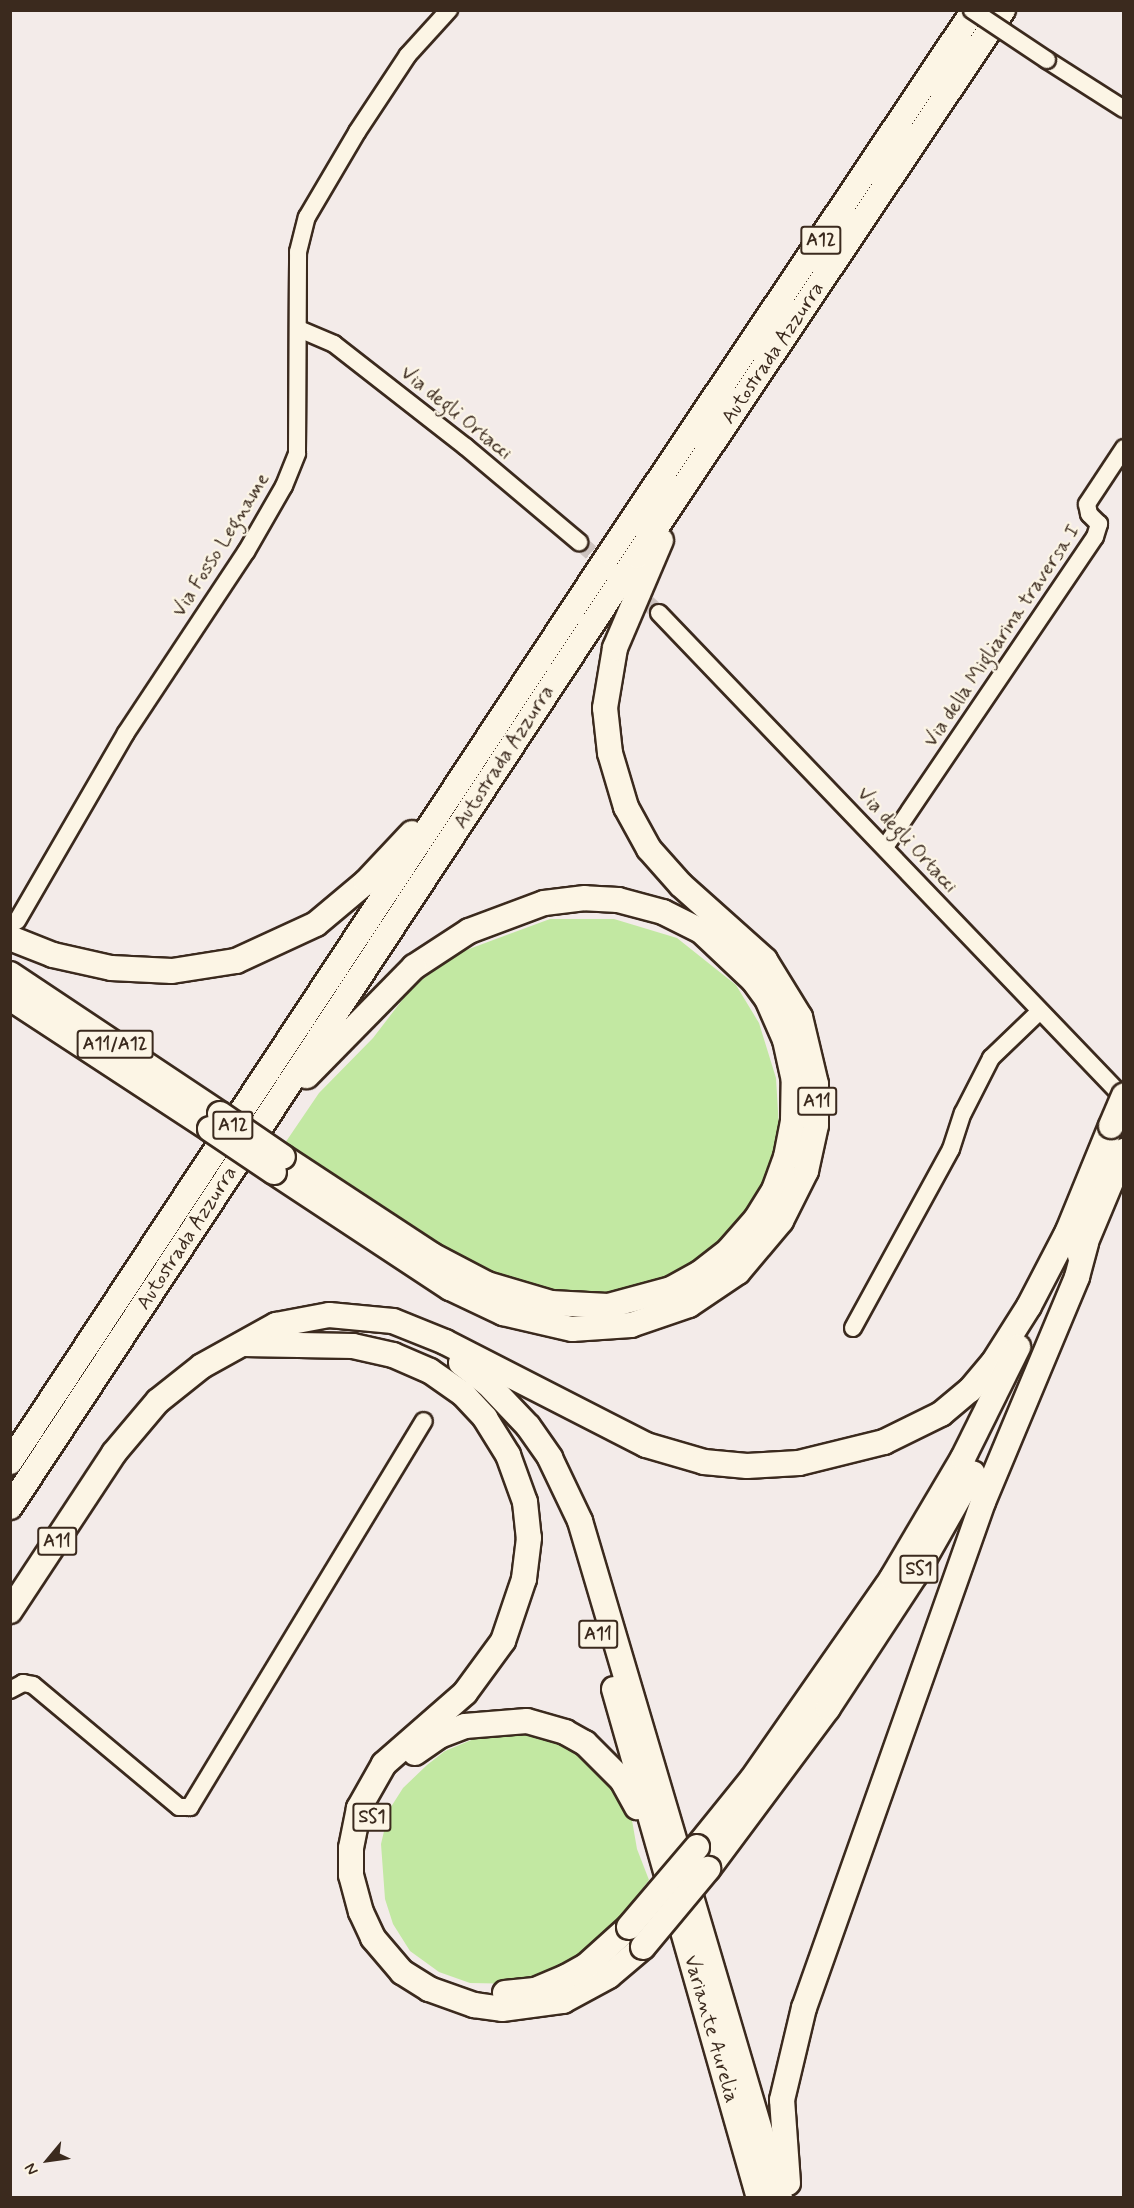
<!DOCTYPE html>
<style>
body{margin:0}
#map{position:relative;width:1134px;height:2208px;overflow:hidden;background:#f3ebe9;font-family:Mynerve,sans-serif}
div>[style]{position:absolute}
.green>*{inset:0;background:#c2e8a2}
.minor-tunnel>*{height:16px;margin-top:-8px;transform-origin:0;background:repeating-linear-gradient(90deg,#cec4c0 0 16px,transparent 0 24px)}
.roads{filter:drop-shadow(2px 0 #3b2a1e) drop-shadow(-2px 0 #3b2a1e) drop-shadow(0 2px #3b2a1e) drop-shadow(0 -2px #3b2a1e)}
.minor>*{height:16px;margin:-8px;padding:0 8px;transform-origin:8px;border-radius:8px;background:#fcf5e5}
.highway>*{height:24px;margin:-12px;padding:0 12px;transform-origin:12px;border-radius:12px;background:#fcf5e5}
.bridges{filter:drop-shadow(2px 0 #3b2a1e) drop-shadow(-2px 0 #3b2a1e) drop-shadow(0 2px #3b2a1e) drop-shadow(0 -2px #3b2a1e)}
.minor-bridge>*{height:16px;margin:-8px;padding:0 8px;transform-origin:8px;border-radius:8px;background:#fcf5e5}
.highway-bridge>*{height:24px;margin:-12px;padding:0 12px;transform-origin:12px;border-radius:12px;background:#fcf5e5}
span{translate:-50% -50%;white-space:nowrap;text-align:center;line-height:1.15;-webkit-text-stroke:4.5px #fcf5e5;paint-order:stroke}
.shield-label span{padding:2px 4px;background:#fcf5e5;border:2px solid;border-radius:4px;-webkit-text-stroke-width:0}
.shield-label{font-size:18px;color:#3b2a1e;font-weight:700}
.street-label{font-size:20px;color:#3b2a1e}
.frame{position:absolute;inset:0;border:12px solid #3b2a1e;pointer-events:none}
.north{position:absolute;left:18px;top:2130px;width:60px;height:60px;-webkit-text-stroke:4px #fcf5e5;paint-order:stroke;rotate:241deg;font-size:16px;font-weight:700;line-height:24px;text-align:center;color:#3b2a1e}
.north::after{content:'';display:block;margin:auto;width:21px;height:27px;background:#3b2a1e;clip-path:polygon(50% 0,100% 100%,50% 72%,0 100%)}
</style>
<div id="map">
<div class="green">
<div style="clip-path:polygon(550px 919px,614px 919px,677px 938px,736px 985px,759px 1023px,776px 1078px,779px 1128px,770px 1177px,755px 1210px,730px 1237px,678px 1276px,618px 1294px,584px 1297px,545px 1292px,504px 1280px,458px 1258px,283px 1146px,319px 1093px,373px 1038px,413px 986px,461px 952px)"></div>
<div style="clip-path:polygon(518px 1730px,582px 1749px,628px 1797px,637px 1849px,649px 1880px,609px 1932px,564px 1970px,528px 1984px,470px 1983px,439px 1972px,410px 1951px,393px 1924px,385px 1899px,381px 1844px,389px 1810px,403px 1788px,427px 1765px,445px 1751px,481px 1736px)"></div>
</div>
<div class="minor-tunnel">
<div style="left:579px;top:542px;width:43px;rotate:41.2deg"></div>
<div style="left:630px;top:587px;width:39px;rotate:42deg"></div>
</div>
<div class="roads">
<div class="minor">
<div style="left:1047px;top:60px;width:91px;rotate:32.5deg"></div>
<div style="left:299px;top:329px;width:38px;rotate:23deg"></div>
<div style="left:334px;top:344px;width:167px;rotate:38deg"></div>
<div style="left:466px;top:447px;width:148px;rotate:40.1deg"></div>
<div style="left:659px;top:613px;width:672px;rotate:46.21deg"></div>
<div style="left:885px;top:847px;width:374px;rotate:-55.9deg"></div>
<div style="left:1095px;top:537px;width:14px;rotate:-73deg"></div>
<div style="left:1099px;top:524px;width:14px;rotate:-135deg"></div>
<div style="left:1089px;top:514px;width:10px;rotate:-101deg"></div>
<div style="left:1087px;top:504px;width:67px;rotate:-56.5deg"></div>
<div style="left:17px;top:921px;width:217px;rotate:-59.9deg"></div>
<div style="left:126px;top:733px;width:217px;rotate:-56.5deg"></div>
<div style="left:246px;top:552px;width:76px;rotate:-60.1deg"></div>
<div style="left:284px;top:486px;width:35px;rotate:-68deg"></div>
<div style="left:297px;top:453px;width:201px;rotate:-89.7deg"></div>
<div style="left:298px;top:252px;width:36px;rotate:-76deg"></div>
<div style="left:307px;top:217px;width:99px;rotate:-59.5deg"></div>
<div style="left:357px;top:132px;width:92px;rotate:-56.5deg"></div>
<div style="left:408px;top:55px;width:61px;rotate:-47.7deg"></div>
<div style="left:853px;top:1328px;width:204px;rotate:-61.3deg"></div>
<div style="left:951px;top:1149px;width:38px;rotate:-72deg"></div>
<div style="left:963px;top:1113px;width:62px;rotate:-63deg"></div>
<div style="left:991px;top:1058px;width:66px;rotate:-43.8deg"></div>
<div style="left:10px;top:1690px;width:15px;rotate:-28deg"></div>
<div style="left:23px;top:1683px;width:10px;rotate:11deg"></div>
<div style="left:33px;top:1685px;width:190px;rotate:39.9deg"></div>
<div style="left:179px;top:1807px;width:11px"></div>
<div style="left:190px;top:1807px;width:451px;rotate:-58.8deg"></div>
</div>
<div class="highway">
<div style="left:10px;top:938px;width:46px;rotate:21.6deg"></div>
<div style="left:53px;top:955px;width:59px;rotate:12.6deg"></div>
<div style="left:111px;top:968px;width:61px;rotate:2.8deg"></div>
<div style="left:172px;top:971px;width:65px;rotate:-8.9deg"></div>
<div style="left:236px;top:961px;width:88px;rotate:-24.8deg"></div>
<div style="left:316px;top:924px;width:65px;rotate:-40deg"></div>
<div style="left:366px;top:882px;width:67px;rotate:-46.8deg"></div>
<div style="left:10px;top:974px;width:252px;rotate:33.7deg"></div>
<div style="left:10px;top:998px;width:239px;rotate:33.2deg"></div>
<div style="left:283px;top:1157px;width:178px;rotate:33.3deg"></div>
<div style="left:432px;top:1255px;width:62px;rotate:27.8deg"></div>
<div style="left:487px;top:1284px;width:67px;rotate:16.5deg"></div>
<div style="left:551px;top:1303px;width:57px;rotate:3deg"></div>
<div style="left:608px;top:1306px;width:65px;rotate:-15.1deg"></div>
<div style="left:671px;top:1289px;width:33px;rotate:-29deg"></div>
<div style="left:700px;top:1273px;width:37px;rotate:-38deg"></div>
<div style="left:729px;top:1250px;width:41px;rotate:-48.9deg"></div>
<div style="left:756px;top:1219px;width:34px;rotate:-58deg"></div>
<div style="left:774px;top:1190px;width:35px;rotate:-70deg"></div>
<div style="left:786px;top:1157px;width:38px;rotate:-79deg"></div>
<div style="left:793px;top:1120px;width:39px;rotate:-89deg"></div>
<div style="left:794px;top:1081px;width:42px;rotate:-102.4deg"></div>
<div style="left:785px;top:1040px;width:45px;rotate:-113.7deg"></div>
<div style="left:767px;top:999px;width:24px;rotate:-126deg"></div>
<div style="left:753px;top:980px;width:71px;rotate:-136.7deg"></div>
<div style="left:701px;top:931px;width:42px;rotate:-153.4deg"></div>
<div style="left:663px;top:912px;width:47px;rotate:-165.1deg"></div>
<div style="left:618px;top:900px;width:33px;rotate:-177deg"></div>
<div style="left:585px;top:898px;width:41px;rotate:173deg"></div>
<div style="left:544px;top:903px;width:80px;rotate:159.5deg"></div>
<div style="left:469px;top:931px;width:66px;rotate:146.8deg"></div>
<div style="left:414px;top:967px;width:153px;rotate:134.5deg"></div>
<div style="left:274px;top:1172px;width:211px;rotate:33.4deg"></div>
<div style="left:450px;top:1288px;width:59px;rotate:25.3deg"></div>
<div style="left:503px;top:1313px;width:71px;rotate:13.1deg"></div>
<div style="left:572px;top:1329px;width:59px;rotate:-3.9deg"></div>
<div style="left:631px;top:1325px;width:61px;rotate:-19deg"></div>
<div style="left:689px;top:1305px;width:59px;rotate:-34deg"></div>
<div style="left:738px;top:1272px;width:67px;rotate:-49.9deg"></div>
<div style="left:781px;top:1221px;width:56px;rotate:-63.4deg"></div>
<div style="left:806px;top:1171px;width:47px;rotate:-77.7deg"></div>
<div style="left:816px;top:1125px;width:41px;rotate:-90deg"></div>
<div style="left:816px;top:1084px;width:69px;rotate:-103.4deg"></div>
<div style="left:800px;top:1017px;width:67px;rotate:-121.6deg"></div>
<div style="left:765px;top:960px;width:113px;rotate:-138.2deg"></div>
<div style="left:681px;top:885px;width:48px;rotate:-131.6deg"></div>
<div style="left:649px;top:849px;width:48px;rotate:-118.7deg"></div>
<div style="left:626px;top:807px;width:56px;rotate:-106.5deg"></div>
<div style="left:610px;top:753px;width:45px;rotate:-96.3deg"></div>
<div style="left:605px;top:708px;width:61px;rotate:-80.5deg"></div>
<div style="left:615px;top:648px;width:117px;rotate:-66.9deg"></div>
<div style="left:1063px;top:1243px;width:126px;rotate:-67.7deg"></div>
<div style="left:1080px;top:1256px;width:114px;rotate:-67.3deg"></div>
<div style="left:244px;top:1344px;width:109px;rotate:1.1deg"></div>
<div style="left:353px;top:1346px;width:41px;rotate:12.7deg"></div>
<div style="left:393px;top:1355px;width:40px;rotate:23.4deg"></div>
<div style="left:430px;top:1371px;width:40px;rotate:34.9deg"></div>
<div style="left:463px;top:1394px;width:33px;rotate:47deg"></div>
<div style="left:485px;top:1418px;width:44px;rotate:58.1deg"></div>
<div style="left:508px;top:1455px;width:50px;rotate:70.1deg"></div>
<div style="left:525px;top:1502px;width:36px;rotate:84deg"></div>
<div style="left:529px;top:1538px;width:41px;rotate:97deg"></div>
<div style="left:524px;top:1579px;width:65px;rotate:108.7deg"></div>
<div style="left:503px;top:1641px;width:64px;rotate:126.2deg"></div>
<div style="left:465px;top:1693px;width:108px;rotate:138.8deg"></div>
<div style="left:384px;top:1764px;width:51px;rotate:119.6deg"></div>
<div style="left:359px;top:1808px;width:41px;rotate:101.3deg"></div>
<div style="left:351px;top:1848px;width:27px;rotate:90deg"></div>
<div style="left:351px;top:1875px;width:38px;rotate:75deg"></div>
<div style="left:361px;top:1912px;width:29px;rotate:65deg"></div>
<div style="left:373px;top:1938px;width:45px;rotate:49.5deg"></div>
<div style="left:402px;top:1972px;width:32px;rotate:32deg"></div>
<div style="left:429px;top:1989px;width:48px;rotate:19.6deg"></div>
<div style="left:474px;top:2005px;width:28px;rotate:8deg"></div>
<div style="left:502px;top:2009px;width:62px;rotate:-7.5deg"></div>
<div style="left:563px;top:2001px;width:52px;rotate:-28.5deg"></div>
<div style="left:609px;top:1976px;width:45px;rotate:-40.5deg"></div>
<div style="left:461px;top:1363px;width:33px;rotate:38deg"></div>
<div style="left:487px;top:1383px;width:59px;rotate:46.4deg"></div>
<div style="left:528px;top:1426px;width:39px;rotate:55deg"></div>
<div style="left:550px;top:1458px;width:70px;rotate:64.5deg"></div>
<div style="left:580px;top:1521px;width:706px;rotate:73.54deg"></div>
<div style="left:10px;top:1462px;width:1089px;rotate:-56.57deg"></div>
<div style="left:610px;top:553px;width:654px;rotate:-56.16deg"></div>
<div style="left:10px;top:1507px;width:1139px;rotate:-56.6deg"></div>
<div style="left:637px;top:556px;width:657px;rotate:-56.16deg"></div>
<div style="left:10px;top:1611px;width:189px;rotate:-56.6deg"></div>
<div style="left:114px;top:1453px;width:68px;rotate:-49.8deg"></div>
<div style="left:158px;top:1401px;width:56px;rotate:-38.5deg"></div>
<div style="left:202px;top:1366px;width:85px;rotate:-29deg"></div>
<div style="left:276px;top:1325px;width:54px;rotate:-10.7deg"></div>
<div style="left:329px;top:1315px;width:64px;rotate:5.4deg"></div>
<div style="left:393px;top:1321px;width:56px;rotate:22deg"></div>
<div style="left:445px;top:1342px;width:226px;rotate:27.1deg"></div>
<div style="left:646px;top:1445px;width:60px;rotate:16.3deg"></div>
<div style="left:704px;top:1462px;width:43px;rotate:5.3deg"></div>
<div style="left:747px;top:1466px;width:52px;rotate:-3.3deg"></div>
<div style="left:799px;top:1463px;width:88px;rotate:-13.9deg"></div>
<div style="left:884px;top:1442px;width:64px;rotate:-26.2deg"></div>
<div style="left:941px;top:1414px;width:38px;rotate:-40deg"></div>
<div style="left:970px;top:1390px;width:35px;rotate:-50deg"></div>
<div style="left:993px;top:1363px;width:67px;rotate:-57.7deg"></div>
<div style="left:1029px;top:1306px;width:87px;rotate:-62.5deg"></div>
<div style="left:614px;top:1689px;width:529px;rotate:74.1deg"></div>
<div style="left:415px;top:1753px;width:29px;rotate:-35deg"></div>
<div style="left:439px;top:1736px;width:28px;rotate:-21deg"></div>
<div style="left:465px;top:1726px;width:62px;rotate:-4.6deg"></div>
<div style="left:527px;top:1721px;width:40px;rotate:16deg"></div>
<div style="left:565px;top:1732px;width:23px;rotate:29deg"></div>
<div style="left:585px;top:1743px;width:52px;rotate:45deg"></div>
<div style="left:622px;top:1780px;width:31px;rotate:61deg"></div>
<div style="left:697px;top:1847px;width:87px;rotate:-51deg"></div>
<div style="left:752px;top:1779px;width:245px;rotate:-55.1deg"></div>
<div style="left:892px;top:1578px;width:139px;rotate:-59.4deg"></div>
<div style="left:963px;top:1458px;width:124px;rotate:-63.6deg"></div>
<div style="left:708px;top:1869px;width:201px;rotate:-53.3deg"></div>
<div style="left:828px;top:1708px;width:159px;rotate:-56.8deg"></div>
<div style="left:915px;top:1575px;width:117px;rotate:-60.4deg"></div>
<div style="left:505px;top:1993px;width:30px;rotate:-6deg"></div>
<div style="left:535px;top:1990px;width:34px;rotate:-23deg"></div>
<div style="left:566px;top:1977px;width:23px;rotate:-29deg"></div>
<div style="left:586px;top:1966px;width:58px;rotate:-42.2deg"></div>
<div style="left:788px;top:2183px;width:83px;rotate:-94.1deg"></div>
<div style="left:782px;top:2100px;width:95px;rotate:-76.6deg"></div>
<div style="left:804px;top:2008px;width:537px;rotate:-70.52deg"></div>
<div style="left:983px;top:1502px;width:244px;rotate:-67.3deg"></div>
<div style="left:1077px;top:1277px;width:35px;rotate:-75deg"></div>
</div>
</div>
<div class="bridges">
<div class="minor-bridge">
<div style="left:972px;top:10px;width:90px;rotate:33.7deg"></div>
</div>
<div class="highway-bridge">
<div style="left:220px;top:1114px;width:76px;rotate:34.3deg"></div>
<div style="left:1111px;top:1126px;width:33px;rotate:-67deg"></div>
<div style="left:210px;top:1129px;width:77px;rotate:33.9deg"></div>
<div style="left:629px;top:1927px;width:105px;rotate:-49.6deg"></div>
<div style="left:643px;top:1947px;width:102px;rotate:-50.2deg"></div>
</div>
</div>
<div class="shield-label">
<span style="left:821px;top:240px">A12</span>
<span style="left:115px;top:1044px">A11/A12</span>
<span style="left:817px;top:1101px">A11</span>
<span style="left:233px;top:1125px">A12</span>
<span style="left:57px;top:1541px">A11</span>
<span style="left:919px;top:1569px">SS1</span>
<span style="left:598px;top:1634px">A11</span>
<span style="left:372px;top:1817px">SS1</span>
</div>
<div class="street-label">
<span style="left:773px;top:353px;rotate:-56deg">Autostrada Azzurra</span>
<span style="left:456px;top:413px;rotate:39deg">Via degli Ortacci</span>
<span style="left:221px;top:545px;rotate:-58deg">Via Fosso Legname</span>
<span style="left:1002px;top:636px;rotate:-56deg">Via della Migliarina traversa I</span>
<span style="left:504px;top:757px;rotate:-57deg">Autostrada Azzurra</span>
<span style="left:907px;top:840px;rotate:47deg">Via degli Ortacci</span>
<span style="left:187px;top:1238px;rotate:-57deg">Autostrada Azzurra</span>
<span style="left:711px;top:2029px;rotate:74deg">Variante Aurelia</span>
</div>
<div class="frame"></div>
<div class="north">N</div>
</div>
